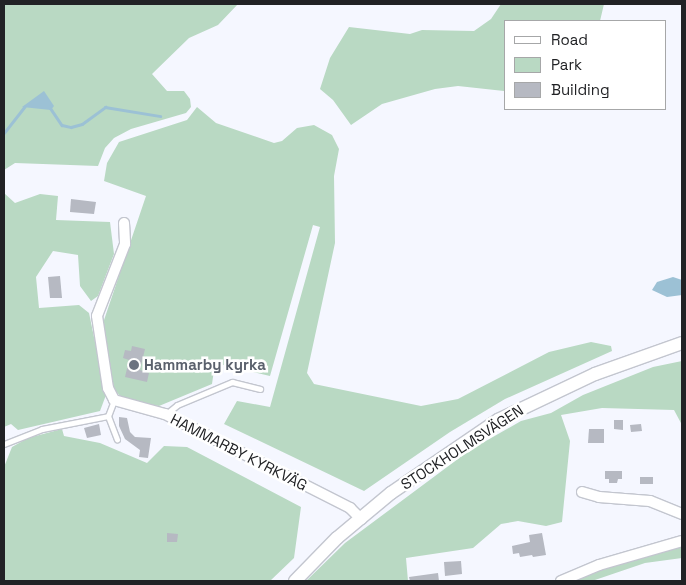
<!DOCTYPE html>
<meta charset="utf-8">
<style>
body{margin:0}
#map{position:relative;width:686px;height:585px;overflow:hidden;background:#f5f7ff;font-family:"Space Grotesk",sans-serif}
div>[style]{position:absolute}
.green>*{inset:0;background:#b9d9c3}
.water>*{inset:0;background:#9cc1d5}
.stream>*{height:2.5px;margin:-1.25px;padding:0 1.25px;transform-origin:1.25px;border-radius:1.25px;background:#9cc1d5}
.building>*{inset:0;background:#b6b9c2}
.roads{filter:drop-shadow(1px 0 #c3c6cf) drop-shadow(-1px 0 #c3c6cf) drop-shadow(0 1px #c3c6cf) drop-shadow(0 -1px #c3c6cf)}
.service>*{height:5px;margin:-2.5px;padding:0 2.5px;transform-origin:2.5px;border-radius:2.5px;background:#fff}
.minor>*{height:10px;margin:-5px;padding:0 5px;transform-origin:5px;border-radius:5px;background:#fff}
.tertiary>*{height:12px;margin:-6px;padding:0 6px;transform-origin:6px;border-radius:6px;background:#fff}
.dots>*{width:14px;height:14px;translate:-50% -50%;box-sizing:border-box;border:2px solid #fff;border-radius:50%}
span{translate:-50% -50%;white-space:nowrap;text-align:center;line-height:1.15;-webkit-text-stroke:5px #fff;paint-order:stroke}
.worship-label{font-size:15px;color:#5b616d;font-weight:700}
.left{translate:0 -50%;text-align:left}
.street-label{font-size:15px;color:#212225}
.frame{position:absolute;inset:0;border:5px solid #212225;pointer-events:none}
.legend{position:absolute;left:504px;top:20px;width:162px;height:90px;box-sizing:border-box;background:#fff;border:1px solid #a6a7a8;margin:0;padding:6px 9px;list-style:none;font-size:15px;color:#212225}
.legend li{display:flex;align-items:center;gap:10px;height:25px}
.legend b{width:25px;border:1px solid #a6a7a8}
</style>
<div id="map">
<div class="green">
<div style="clip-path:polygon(4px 4px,238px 4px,218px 25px,189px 38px,152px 74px,167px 91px,184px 91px,190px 99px,191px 107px,186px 113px,131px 129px,114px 138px,105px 148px,98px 166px,15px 163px,4px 170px)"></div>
<div style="clip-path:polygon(501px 4px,604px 4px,600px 21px,505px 21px,504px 91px,458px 86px,435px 89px,382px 104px,351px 125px,333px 100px,320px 89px,330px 58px,349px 27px,410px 34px,422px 30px,474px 31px,491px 19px)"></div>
<div style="clip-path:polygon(197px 107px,216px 123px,274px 143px,282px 141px,297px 128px,314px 125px,332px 135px,339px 149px,334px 176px,335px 243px,307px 373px,314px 384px,421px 406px,458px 399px,549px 352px,591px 342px,611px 346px,612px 351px,505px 399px,450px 432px,364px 491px,224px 424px,237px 401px,270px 407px,320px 227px,313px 225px,270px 376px,215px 363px,212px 384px,159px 406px,131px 402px,121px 397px,114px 389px,103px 323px,146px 196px,104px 181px,107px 163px,119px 142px,187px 120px)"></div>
<div style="clip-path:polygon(4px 193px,15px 203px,40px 194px,58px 196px,56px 220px,110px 222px,114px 254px,98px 296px,91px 301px,80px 286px,78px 255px,53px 251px,36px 277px,39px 308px,79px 305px,89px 313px,106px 395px,100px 411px,18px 430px,11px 424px,4px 427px)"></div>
<div style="clip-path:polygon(682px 361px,682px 425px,674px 410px,602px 408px,561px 415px,570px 441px,562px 522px,546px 526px,518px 521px,501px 524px,473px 548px,406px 558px,408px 581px,306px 581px,345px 543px,470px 450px,521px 421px,551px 413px,583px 395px,653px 367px)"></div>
<div style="clip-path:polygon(62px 429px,64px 436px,100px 443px,147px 463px,164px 446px,187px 447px,301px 507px,294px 558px,270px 581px,4px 581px,4px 467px,12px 447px,28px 438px)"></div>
<div style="clip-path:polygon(682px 546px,682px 558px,645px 563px,592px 581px,572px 581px,610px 565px)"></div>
</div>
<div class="water">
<div style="clip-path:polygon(44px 91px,54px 106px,51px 110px,22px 107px)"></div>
<div style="clip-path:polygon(673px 277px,682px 280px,682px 295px,667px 297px,652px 290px,657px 282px)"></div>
</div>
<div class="stream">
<div style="left:49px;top:106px;width:23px;rotate:56deg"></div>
<div style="left:62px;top:125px;width:9px;rotate:13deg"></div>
<div style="left:71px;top:127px;width:11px;rotate:-15deg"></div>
<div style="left:82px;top:124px;width:29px;rotate:-36deg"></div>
<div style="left:105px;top:107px;width:56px;rotate:9.3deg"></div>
<div style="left:4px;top:133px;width:33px;rotate:-52deg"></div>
</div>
<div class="building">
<div style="clip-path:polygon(71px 199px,96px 202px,94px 214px,70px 212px)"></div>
<div style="clip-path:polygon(60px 276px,62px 298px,50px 298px,48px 277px)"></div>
<div style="clip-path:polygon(132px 346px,145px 349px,140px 370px,149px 373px,147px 382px,125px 377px,129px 360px,123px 358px,125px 350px,131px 351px)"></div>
<div style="clip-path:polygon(119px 417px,127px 418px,130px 432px,135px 437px,151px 438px,148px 458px,139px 457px,140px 450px,125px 439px,119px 426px)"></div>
<div style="clip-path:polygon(614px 420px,623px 420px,623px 430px,614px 429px)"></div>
<div style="clip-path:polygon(99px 424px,101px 435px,87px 438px,84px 428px)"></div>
<div style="clip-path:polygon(641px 424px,642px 431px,631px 432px,630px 425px)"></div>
<div style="clip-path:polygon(589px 429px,604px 429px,604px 443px,588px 443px)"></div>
<div style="clip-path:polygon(605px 471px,622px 471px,622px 479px,618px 479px,617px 483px,609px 483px,609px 479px,605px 479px)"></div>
<div style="clip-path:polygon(640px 477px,653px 477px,653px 484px,640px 484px)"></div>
<div style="clip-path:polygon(167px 533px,178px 534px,177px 542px,167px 542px)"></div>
<div style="clip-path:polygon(542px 533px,546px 555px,533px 557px,532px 555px,520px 557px,519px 553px,513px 554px,512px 546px,530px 542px,529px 535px)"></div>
<div style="clip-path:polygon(461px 561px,462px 574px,445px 576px,444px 562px)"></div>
<div style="clip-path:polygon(438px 573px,439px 581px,410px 581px,409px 577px)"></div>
</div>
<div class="roads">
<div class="service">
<div style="left:166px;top:414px;width:14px;rotate:-39deg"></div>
<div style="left:177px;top:405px;width:60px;rotate:-22.7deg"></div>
<div style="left:232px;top:382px;width:29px;rotate:14deg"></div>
<div style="left:108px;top:416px;width:25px;rotate:69deg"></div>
<div style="left:4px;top:444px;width:41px;rotate:-21.5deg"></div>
<div style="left:42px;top:429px;width:67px;rotate:-11.1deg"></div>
<div style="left:108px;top:416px;width:17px;rotate:-69deg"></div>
</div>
<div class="minor">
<div style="left:124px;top:223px;width:21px;rotate:87deg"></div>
<div style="left:125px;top:244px;width:77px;rotate:111.3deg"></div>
<div style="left:97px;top:316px;width:73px;rotate:81.3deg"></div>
<div style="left:108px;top:388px;width:13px;rotate:63deg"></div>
<div style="left:114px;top:400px;width:53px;rotate:15.4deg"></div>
<div style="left:165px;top:414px;width:208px;rotate:26.9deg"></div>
<div style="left:350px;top:508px;width:16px;rotate:45deg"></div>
<div style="left:582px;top:492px;width:18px;rotate:16deg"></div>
<div style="left:599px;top:497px;width:51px;rotate:4.5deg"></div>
<div style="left:650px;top:501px;width:35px;rotate:22deg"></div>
<div style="left:561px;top:581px;width:41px;rotate:-22.8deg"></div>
<div style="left:599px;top:565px;width:86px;rotate:-16.1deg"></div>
</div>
<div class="tertiary">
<div style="left:295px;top:581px;width:60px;rotate:-45.7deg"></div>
<div style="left:337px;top:538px;width:70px;rotate:-39.8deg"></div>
<div style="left:391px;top:493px;width:130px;rotate:-34.3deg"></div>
<div style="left:498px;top:420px;width:107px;rotate:-25.4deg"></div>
<div style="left:595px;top:374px;width:92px;rotate:-19.6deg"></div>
</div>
</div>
<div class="dots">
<div style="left:134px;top:365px;background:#6b7280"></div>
</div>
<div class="worship-label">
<span class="left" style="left:144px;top:365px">Hammarby kyrka</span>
</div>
<div class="street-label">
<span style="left:462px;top:447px;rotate:-33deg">STOCKHOLMSVÄGEN</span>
<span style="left:239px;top:452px;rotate:27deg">HAMMARBY KYRKVÄG</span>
</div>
<div class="frame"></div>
<ul class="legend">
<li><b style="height:6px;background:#fff"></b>Road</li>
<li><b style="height:14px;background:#b9d9c3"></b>Park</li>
<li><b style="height:14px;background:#b6b9c2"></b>Building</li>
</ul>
</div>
